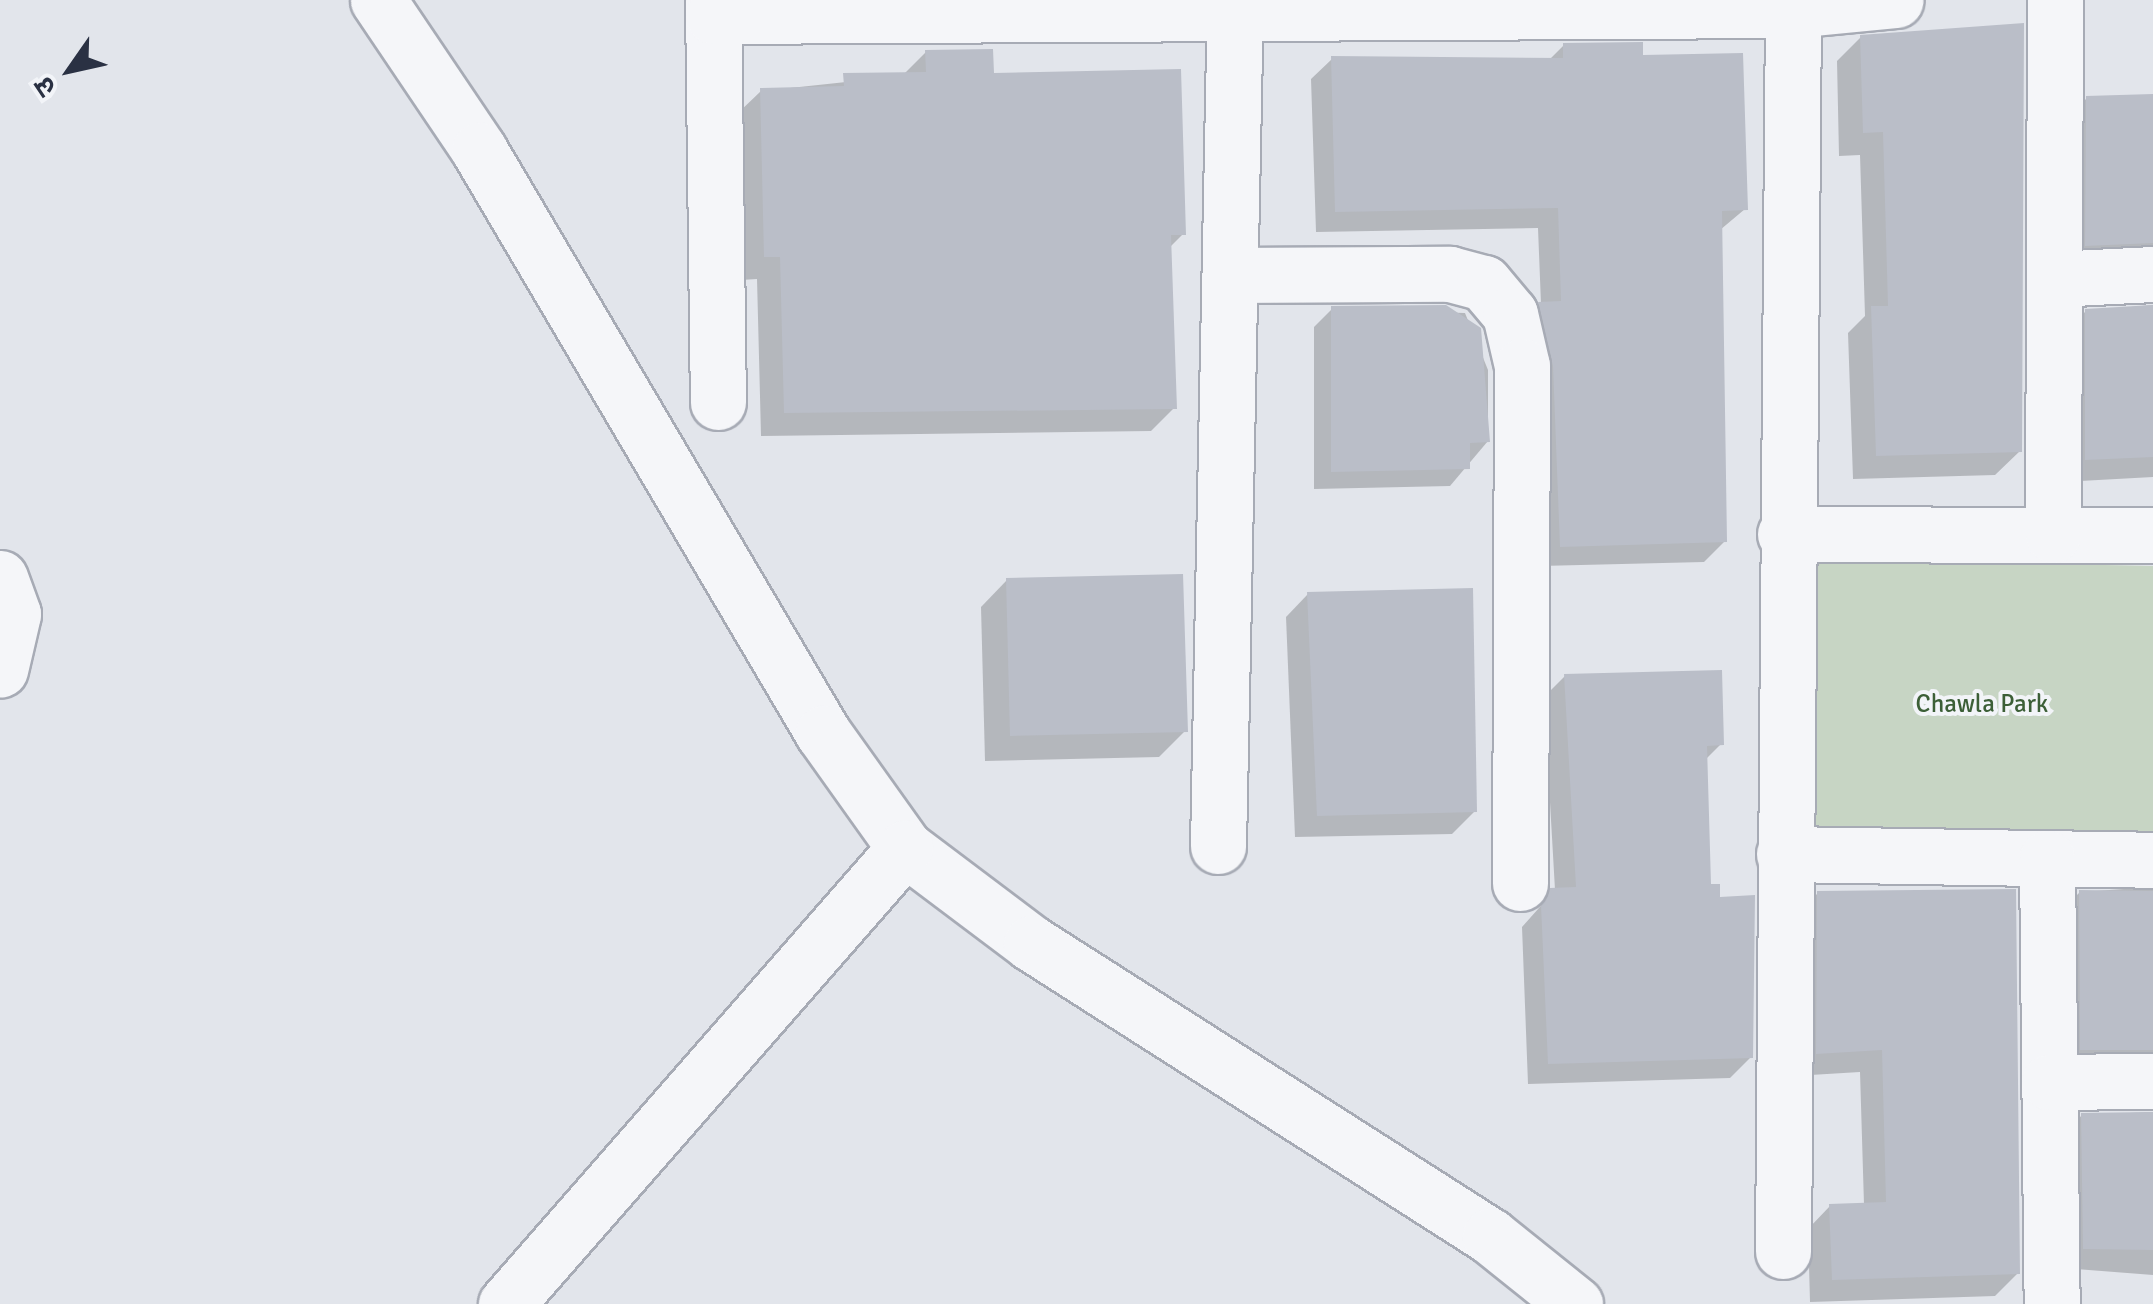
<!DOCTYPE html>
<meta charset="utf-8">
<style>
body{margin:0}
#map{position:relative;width:2153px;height:1304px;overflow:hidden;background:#e2e5eb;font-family:Signika,"Noto Sans Devanagari",sans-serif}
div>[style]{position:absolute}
.green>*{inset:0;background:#c7d5c4}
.shadow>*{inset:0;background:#0003}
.building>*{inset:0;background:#babec8}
.roads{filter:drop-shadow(2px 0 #a7abb5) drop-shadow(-2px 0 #a7abb5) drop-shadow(0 2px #a7abb5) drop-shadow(0 -2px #a7abb5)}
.minor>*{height:55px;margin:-27.5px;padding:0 27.5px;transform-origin:27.5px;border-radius:27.5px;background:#f5f6f9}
span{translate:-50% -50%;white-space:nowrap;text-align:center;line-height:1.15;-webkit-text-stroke:8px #f2f4f8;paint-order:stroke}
.park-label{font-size:25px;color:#3c5f37}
.north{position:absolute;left:20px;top:20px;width:100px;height:100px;-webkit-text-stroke:8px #f2f4f8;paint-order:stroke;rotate:236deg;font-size:28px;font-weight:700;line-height:40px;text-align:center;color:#2a3143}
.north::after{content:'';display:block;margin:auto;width:35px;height:45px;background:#2a3143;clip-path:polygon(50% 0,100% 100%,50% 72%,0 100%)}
</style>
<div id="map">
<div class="green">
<div style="clip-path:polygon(1814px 559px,2153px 566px,2153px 849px,1810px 843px)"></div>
</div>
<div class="shadow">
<div style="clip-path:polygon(1861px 37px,2020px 451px,1995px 475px,1853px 479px,1848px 333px,1865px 316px,1860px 155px,1839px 156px,1837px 61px)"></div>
<div style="clip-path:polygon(1564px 45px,1640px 58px,1745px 209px,1720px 230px,1725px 541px,1704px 562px,1540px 566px,1518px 325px,1541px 304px,1538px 228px,1316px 232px,1311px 79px,1332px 59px,1549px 60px)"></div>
<div style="clip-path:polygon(926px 52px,991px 75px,1183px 234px,1169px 248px,1174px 408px,1151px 431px,761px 436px,757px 279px,741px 280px,737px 114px,761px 91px,902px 76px)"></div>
<div style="clip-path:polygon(2153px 97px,2153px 284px,2062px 269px,2063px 122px,2087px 98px)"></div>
<div style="clip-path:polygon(2153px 305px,2153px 477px,2062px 482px,2062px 335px,2086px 311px)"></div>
<div style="clip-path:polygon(1332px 309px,1465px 313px,1488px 370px,1488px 441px,1450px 486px,1314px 489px,1314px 327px)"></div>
<div style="clip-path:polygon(1007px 580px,1185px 731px,1159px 757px,985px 761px,981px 607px)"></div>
<div style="clip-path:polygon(1308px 594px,1475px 811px,1452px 834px,1295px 837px,1286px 617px)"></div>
<div style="clip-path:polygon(1565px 676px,1721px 744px,1705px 760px,1708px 887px,1751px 1057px,1730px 1078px,1528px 1084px,1522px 927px,1555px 890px,1544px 697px)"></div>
<div style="clip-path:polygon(2153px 887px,2153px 1083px,2061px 1070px,2059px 913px,2080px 892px)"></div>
<div style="clip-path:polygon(1818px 893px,2018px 1273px,1995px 1296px,1810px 1302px,1808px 1229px,1830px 1206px,1864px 1205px,1860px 1072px,1794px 1076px,1795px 916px)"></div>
<div style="clip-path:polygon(2153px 1112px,2153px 1275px,2063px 1268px,2062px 1136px,2082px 1115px)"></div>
</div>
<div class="building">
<div style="clip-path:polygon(2024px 23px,2022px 452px,1876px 456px,1871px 306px,1888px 306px,1883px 132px,1863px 133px,1860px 35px)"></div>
<div style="clip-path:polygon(1643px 42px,1643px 55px,1743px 53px,1748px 210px,1722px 211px,1727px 542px,1560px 547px,1553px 366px,1538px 302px,1561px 301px,1558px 208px,1335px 212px,1331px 56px,1563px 58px,1563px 43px)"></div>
<div style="clip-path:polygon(993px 49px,994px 73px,1181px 69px,1186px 235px,1171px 235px,1177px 409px,784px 413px,780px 257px,764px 257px,760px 88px,844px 86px,843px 73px,926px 72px,925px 50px)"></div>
<div style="clip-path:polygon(2153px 94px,2153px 243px,2085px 246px,2086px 96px)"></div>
<div style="clip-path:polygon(1446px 305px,1481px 328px,1490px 442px,1470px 443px,1470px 469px,1331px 472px,1331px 306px)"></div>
<div style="clip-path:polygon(2153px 305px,2153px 457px,2085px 460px,2085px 309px)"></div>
<div style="clip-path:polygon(1183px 574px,1188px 732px,1010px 736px,1006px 578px)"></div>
<div style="clip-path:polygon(1473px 588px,1477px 812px,1317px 816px,1307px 592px)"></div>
<div style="clip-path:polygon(1722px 670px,1724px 745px,1707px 746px,1711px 884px,1720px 884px,1720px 897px,1755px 895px,1753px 1058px,1548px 1064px,1541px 905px,1550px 888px,1576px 887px,1564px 674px)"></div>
<div style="clip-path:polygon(2016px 889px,2020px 1274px,1832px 1280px,1829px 1204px,1886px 1202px,1882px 1050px,1816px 1054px,1817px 891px)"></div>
<div style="clip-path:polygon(2079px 890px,2153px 891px,2153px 1050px,2080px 1050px)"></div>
<div style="clip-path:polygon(2153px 1112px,2153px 1250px,2083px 1249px,2081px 1113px)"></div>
</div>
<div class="roads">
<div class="minor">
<div style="left:378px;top:0;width:181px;rotate:56deg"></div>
<div style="left:479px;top:150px;width:677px;rotate:59.46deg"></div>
<div style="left:823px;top:733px;width:141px;rotate:54.5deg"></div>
<div style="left:905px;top:848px;width:158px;rotate:37deg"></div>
<div style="left:1031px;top:943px;width:545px;rotate:32.55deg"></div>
<div style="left:1490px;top:1236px;width:109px;rotate:38.7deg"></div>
<div style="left:713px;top:0;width:402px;rotate:89.3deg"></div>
<div style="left:713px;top:16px;width:1080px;rotate:-0.32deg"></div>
<div style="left:1793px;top:10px;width:103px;rotate:-5.5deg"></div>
<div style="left:1230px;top:275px;width:220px;rotate:-0.3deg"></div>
<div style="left:1450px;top:274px;width:35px;rotate:15deg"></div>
<div style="left:1484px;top:283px;width:40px;rotate:50deg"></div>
<div style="left:1510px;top:314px;width:53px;rotate:77deg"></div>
<div style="left:1522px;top:366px;width:517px;rotate:90.22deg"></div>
<div style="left:2054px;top:279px;width:99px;rotate:-2.9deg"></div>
<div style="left:1785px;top:534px;width:368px;rotate:0.2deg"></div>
<div style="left:2053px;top:535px;width:535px;rotate:-89.79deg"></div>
<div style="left:0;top:578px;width:38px;rotate:70deg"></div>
<div style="left:13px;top:614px;width:57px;rotate:103.1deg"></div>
<div style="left:1218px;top:846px;width:846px;rotate:-88.85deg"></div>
<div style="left:1784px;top:854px;width:369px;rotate:0.9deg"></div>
<div style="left:2047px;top:858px;width:446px;rotate:89.4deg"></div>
<div style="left:2049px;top:1082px;width:104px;rotate:-0.6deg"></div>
<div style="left:1783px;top:1251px;width:1251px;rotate:-89.54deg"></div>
<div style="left:506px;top:1304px;width:606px;rotate:-48.81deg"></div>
</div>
</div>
<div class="park-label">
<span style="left:1982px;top:704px">Chawla Park</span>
</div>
<div class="north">उ</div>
</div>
